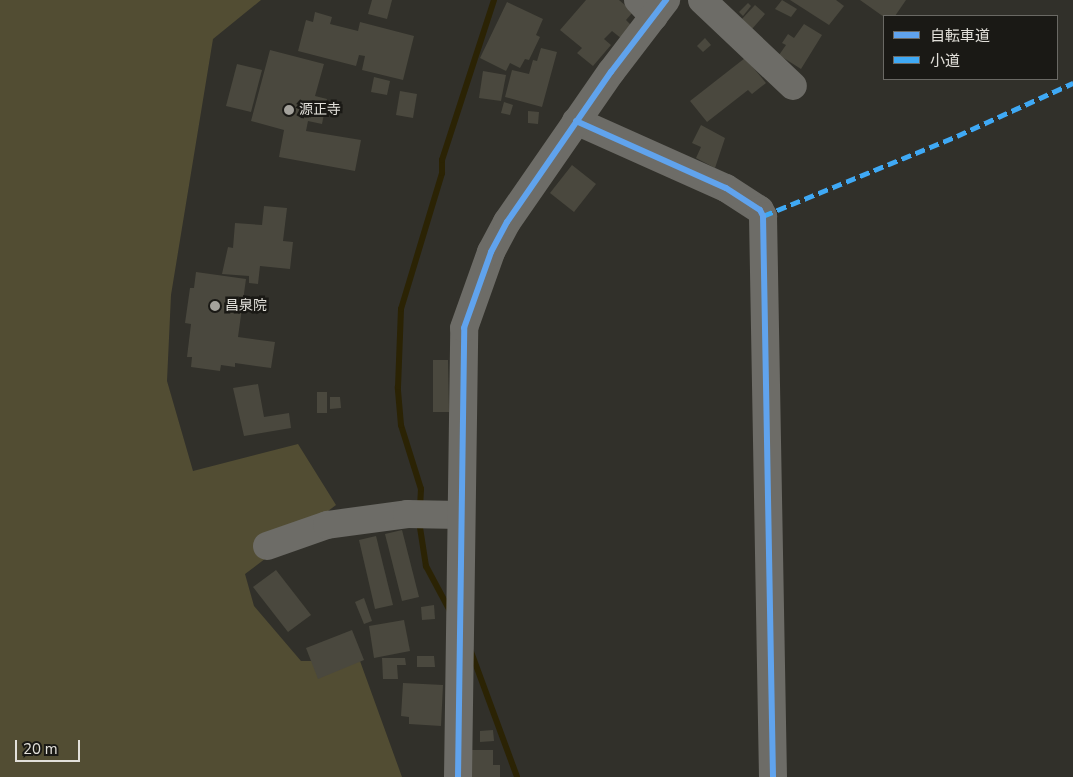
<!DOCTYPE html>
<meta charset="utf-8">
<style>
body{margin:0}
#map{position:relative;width:1073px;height:777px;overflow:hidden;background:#31302a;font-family:"Nunito Sans","Noto Sans JP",sans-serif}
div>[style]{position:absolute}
.green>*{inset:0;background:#524d33}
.stream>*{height:6px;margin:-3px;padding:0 3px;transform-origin:3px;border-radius:3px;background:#2b2304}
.building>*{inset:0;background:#4a483e}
.minor>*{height:28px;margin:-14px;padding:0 14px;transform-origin:14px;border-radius:14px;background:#6d6c67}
.quiet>*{height:5px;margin-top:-2.5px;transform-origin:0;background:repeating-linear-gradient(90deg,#3fa9f5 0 10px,transparent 0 15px)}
.cycleway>*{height:6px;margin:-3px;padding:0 3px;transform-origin:3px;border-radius:3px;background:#60a3ed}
.dots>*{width:14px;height:14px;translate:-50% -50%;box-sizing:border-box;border:2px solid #1a1915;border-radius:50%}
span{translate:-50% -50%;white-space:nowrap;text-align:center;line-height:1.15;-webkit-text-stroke:5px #1a1915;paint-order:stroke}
.poi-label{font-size:14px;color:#e2e0da}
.left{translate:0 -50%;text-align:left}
.legend{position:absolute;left:883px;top:15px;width:175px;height:65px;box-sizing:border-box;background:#1a1915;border:1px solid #6a6964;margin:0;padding:6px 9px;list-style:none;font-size:15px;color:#e2e0da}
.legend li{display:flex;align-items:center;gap:10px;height:25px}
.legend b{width:25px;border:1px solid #6a6964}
.scale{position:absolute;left:15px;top:740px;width:65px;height:22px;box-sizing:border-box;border:2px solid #e2e0da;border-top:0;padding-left:6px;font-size:15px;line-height:18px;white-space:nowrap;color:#e2e0da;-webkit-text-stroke:4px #1a1915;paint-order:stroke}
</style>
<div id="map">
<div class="green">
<div style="clip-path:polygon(0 0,261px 0,213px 39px,171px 295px,167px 381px,193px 471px,298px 444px,336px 505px,245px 574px,254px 606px,301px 661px,360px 661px,402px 777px,0 777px)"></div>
</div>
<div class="stream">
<div style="left:420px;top:508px;width:19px;rotate:-87deg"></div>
<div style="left:421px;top:489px;width:67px;rotate:-107.4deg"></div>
<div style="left:401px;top:425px;width:38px;rotate:-95deg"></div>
<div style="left:398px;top:387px;width:78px;rotate:-87.8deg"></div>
<div style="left:401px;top:309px;width:142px;rotate:-73.2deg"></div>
<div style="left:442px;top:173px;width:13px;rotate:-90deg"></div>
<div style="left:442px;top:160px;width:168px;rotate:-72deg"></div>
<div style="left:419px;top:521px;width:46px;rotate:81.2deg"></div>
<div style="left:426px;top:566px;width:51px;rotate:61.9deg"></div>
<div style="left:470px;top:649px;width:136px;rotate:69.8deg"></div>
</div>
<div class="building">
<div style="clip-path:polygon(372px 0,392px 0,387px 19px,368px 14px)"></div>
<div style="clip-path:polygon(586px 0,619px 0,633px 12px,626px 20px,633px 27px,622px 39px,612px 31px,604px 39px,611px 45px,593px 66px,577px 53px,582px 48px,560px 30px)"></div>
<div style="clip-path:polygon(782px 0,797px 9px,791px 17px,775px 9px)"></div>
<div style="clip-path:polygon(790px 0,836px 0,844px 6px,829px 25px)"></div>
<div style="clip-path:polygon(860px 0,906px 0,895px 16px,884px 17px)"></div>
<div style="clip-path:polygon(507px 2px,543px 19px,536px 35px,540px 37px,529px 60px,525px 59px,520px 68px,510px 63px,506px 71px,480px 58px)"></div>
<div style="clip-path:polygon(748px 3px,751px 6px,743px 16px,739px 12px)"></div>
<div style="clip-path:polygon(755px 5px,765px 14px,752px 29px,741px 20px)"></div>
<div style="clip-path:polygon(315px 12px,332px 17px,330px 24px,358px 31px,360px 22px,414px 36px,403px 80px,362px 70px,365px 56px,359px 55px,356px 66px,298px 51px,306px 20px,313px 22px)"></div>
<div style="clip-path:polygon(804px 24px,822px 35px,801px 69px,779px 55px,786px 45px,782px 43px,788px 34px,794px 38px)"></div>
<div style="clip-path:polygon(705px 38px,711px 45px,703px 52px,697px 46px)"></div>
<div style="clip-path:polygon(541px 48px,557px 52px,542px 107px,505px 97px,512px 70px,529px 74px,533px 60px,537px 61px)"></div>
<div style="clip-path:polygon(270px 50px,324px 64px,315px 96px,327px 99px,322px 124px,308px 121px,306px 131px,361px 140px,355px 171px,279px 157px,284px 130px,251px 121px)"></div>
<div style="clip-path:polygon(745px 58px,766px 83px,752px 94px,748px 90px,707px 122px,690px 101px)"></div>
<div style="clip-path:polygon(237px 64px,262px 70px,251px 112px,226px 106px)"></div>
<div style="clip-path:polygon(483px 71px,506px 75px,501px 101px,479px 98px)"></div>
<div style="clip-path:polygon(374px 77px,390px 81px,387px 95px,371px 92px)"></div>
<div style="clip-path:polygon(400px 91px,417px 94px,413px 118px,396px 115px)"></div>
<div style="clip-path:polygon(504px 102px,513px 105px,510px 115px,501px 113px)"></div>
<div style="clip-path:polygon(528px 111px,539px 112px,538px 124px,528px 123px)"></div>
<div style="clip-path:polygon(701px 125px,725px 138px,715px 168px,696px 158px,701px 147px,692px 143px)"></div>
<div style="clip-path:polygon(572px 165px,596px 184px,574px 212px,550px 193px)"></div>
<div style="clip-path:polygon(264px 206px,287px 208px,283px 241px,293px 242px,290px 269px,260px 266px,258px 284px,249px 283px,249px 276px,222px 274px,228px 247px,233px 248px,235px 223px,262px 225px)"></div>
<div style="clip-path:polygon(196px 272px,246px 279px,238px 337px,275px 342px,271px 368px,235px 363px,235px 367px,221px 365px,220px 371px,191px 367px,192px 357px,187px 357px,191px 324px,185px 323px,190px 288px,194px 288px)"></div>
<div style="clip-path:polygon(433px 360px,448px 360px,449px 412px,433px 412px)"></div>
<div style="clip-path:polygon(258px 384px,264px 417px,289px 413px,291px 428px,244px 436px,233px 388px)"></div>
<div style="clip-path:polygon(317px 392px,327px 392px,327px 413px,317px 413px)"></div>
<div style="clip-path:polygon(330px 397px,340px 397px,341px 408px,330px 409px)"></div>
<div style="clip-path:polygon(402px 530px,419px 597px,402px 601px,385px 534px)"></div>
<div style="clip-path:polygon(376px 536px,393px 605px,375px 609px,359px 540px)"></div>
<div style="clip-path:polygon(276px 570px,311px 615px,288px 632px,253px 587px)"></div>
<div style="clip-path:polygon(364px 598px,372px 621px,364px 624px,355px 602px)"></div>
<div style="clip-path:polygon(434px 605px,435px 619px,422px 620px,421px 607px)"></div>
<div style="clip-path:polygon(404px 620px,410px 651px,374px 658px,369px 626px)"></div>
<div style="clip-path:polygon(352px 630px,364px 660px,318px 679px,306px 648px)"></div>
<div style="clip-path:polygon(417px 656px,434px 656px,435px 667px,417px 667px)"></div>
<div style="clip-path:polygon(382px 658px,405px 658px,406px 665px,397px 665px,398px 679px,383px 679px)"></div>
<div style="clip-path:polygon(403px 683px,443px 685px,441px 726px,409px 724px,409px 717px,401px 716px)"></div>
<div style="clip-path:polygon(493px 730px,494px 741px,480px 742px,480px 731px)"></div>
<div style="clip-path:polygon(469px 750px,493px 750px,493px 765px,500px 765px,500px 777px,469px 777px)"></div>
</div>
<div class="minor">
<div style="left:638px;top:0;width:23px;rotate:47deg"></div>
<div style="left:702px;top:0;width:125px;rotate:43.4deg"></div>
<div style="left:576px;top:121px;width:164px;rotate:24.1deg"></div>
<div style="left:726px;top:188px;width:40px;rotate:32.9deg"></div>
<div style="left:760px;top:210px;width:7px;rotate:63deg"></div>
<div style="left:763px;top:216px;width:561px;rotate:88.98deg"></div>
<div style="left:267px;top:546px;width:64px;rotate:-19.3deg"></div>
<div style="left:327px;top:525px;width:81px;rotate:-7.8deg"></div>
<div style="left:407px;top:514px;width:53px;rotate:1.1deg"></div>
<div style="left:458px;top:777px;width:449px;rotate:-89.2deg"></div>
<div style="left:464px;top:328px;width:81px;rotate:-70.4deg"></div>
<div style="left:491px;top:252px;width:34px;rotate:-62deg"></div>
<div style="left:507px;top:222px;width:183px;rotate:-55.3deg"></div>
<div style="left:611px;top:72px;width:91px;rotate:-52.6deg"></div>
</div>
<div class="quiet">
<div style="left:763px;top:216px;width:210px;rotate:-22.4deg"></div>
<div style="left:957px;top:136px;width:128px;rotate:-24.6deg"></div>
</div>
<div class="cycleway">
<div style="left:576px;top:121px;width:164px;rotate:24.1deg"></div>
<div style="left:726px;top:188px;width:40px;rotate:32.9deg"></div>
<div style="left:760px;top:210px;width:7px;rotate:63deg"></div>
<div style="left:763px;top:216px;width:561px;rotate:88.98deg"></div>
<div style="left:458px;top:777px;width:449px;rotate:-89.2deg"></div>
<div style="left:464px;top:328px;width:81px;rotate:-70.4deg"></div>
<div style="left:491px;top:252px;width:34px;rotate:-62deg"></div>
<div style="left:507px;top:222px;width:183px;rotate:-55.3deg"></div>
<div style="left:611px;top:72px;width:91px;rotate:-52.6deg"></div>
</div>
<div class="dots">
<div style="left:289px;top:110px;background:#a4a29c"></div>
<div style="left:215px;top:306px;background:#a4a29c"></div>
</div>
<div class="poi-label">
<span class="left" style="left:299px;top:110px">源正寺</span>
<span class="left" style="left:225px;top:306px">昌泉院</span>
</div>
<ul class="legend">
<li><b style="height:6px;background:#60a3ed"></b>自転車道</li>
<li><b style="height:6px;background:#3fa9f5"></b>小道</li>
</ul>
<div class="scale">20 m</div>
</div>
